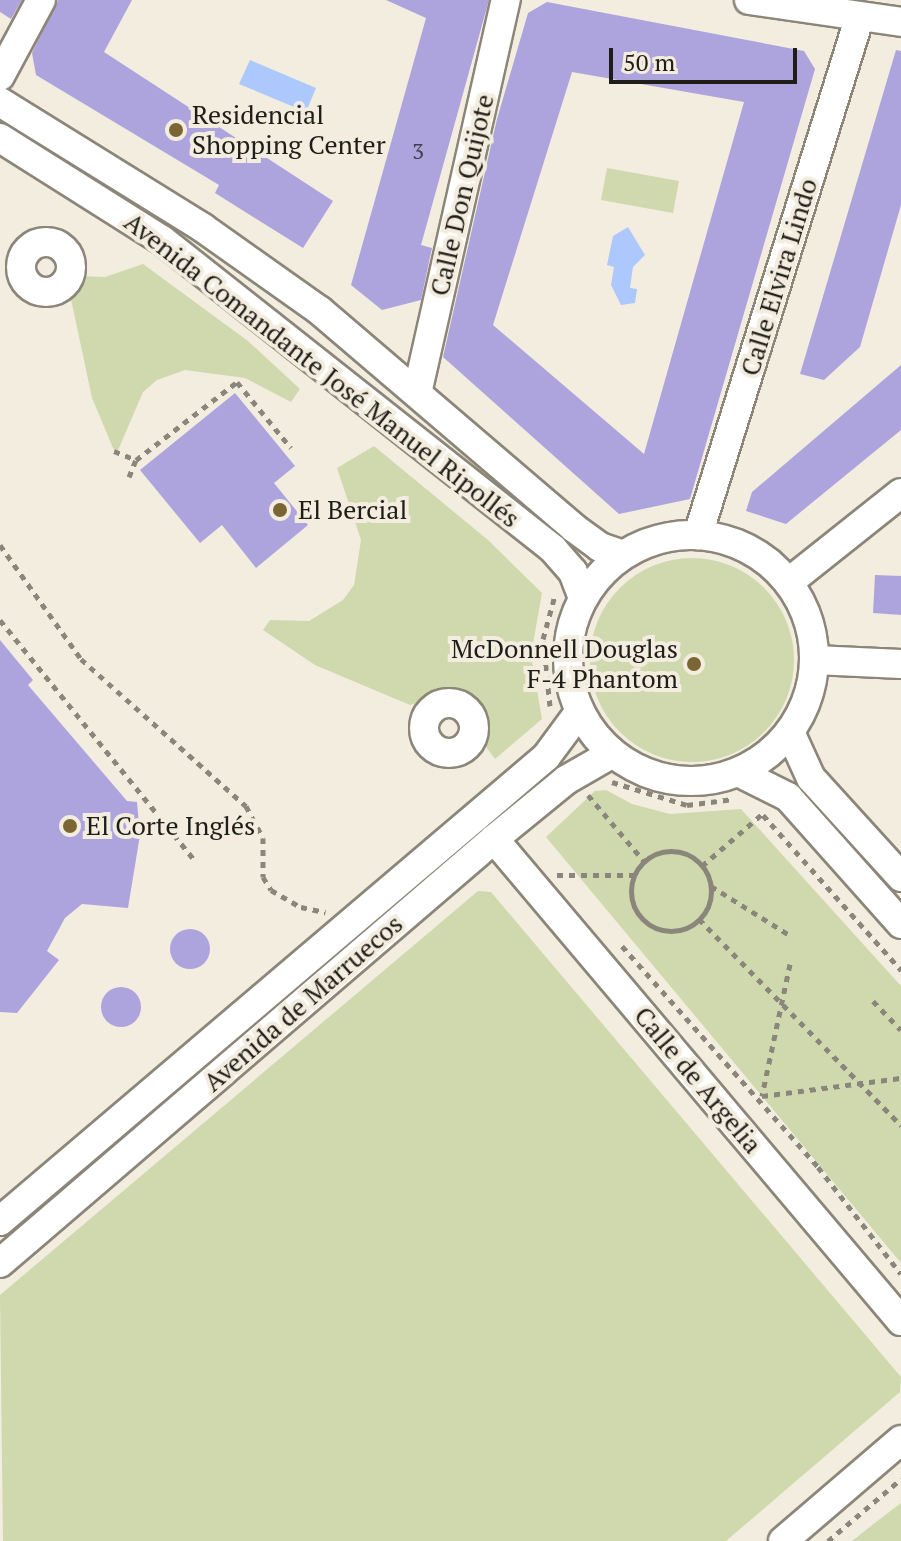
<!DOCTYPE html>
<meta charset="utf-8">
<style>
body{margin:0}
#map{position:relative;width:901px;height:1541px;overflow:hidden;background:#f3eddf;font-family:"PT Serif",serif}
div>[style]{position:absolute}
.green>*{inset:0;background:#cfd9ad}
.round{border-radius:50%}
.water>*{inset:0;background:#adc8fd}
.building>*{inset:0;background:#aea4dd}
.path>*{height:5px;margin-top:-2.5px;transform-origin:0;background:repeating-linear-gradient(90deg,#8a867c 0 6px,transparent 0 12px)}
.path>.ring{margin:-2.5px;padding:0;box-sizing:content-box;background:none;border:5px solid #8a867c;border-radius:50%}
.roads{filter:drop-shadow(2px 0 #8c8679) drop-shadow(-2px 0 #8c8679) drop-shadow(0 2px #8c8679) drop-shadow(0 -2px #8c8679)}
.minor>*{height:28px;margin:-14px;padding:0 14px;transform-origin:14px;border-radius:14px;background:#fff}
.minor>.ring{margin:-14px;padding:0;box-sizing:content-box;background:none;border:28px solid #fff;border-radius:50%}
.dots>*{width:22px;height:22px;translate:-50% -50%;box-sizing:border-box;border:4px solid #f3eddf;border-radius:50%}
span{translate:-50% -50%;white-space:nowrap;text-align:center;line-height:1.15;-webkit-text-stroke:8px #f3eddf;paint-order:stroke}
.number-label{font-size:22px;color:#433f49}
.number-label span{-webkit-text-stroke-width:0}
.poi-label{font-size:26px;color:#1f1d18}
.left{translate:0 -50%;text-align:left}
.right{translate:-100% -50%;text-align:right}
.street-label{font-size:26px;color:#1f1d18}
.scale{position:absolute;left:609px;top:48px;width:188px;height:36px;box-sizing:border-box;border:4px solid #1f1d18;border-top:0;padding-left:10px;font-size:24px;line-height:28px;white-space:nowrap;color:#1f1d18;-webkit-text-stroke:6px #f3eddf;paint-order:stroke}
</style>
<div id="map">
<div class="green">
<div style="clip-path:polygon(607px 168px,679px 181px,673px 213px,601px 200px)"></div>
<div style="clip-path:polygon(143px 264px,248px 341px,300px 389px,291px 402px,245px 378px,185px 370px,157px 380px,143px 392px,116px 455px,92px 398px,71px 299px,80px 276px,105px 277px)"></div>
<div style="clip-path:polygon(374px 446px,488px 540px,542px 593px,531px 655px,542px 719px,495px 759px,480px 739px,479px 717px,459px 698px,445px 695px,410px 705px,315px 665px,263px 630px,270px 620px,309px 621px,343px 600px,354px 585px,361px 540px,337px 468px)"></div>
<div class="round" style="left:590px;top:558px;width:204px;height:204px"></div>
<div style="clip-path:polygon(606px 790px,632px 804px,670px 814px,741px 809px,901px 986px,901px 1263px,546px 837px,595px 791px)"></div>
<div style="clip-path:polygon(478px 891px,491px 892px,901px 1377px,900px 1392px,726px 1541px,3px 1541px,0 1295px)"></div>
<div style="clip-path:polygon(901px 1503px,901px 1541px,852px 1541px,876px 1522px)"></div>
</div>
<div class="water">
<div style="clip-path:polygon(250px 60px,316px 88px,306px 112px,239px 84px)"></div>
<div style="clip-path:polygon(628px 227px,645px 255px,633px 267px,630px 288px,637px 289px,635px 303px,621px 305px,611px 285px,614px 267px,607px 265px,613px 236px)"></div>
</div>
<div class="building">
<div style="clip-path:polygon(0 0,22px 0,11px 19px,0 12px)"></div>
<div style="clip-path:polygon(58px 0,132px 0,104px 52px,333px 201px,303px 248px,215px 193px,219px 185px,36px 75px,32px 53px)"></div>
<div style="clip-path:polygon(386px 0,489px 0,421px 245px,432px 248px,421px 300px,382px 310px,351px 285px,426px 18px)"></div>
<div style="clip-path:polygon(evenodd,547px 2px,804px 51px,815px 69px,690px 499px,619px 514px,443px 357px,497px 119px,528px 13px,547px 2px,572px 72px,744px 102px,644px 454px,493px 325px,572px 72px)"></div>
<div style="clip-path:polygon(896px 50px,901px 51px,901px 205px,860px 347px,824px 380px,800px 374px)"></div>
<div style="clip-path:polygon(901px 365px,901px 430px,786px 524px,746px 511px,752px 492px)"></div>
<div style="clip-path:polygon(235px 393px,295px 466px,274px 483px,308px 525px,256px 568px,222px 525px,200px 543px,140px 470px)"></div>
<div style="clip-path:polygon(875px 575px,901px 576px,901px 615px,873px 613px)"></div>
<div style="clip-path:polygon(0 640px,33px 680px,28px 685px,127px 801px,137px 802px,140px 835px,128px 908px,82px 904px,65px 918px,47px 951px,59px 960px,17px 1013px,0 1012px)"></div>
<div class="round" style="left:170px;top:929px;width:40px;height:40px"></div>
<div class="round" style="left:101px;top:987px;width:40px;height:40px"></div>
</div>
<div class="path">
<div style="left:114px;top:451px;width:24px;rotate:22deg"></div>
<div style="left:136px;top:460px;width:128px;rotate:-37.7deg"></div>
<div style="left:237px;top:382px;width:85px;rotate:50.7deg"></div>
<div style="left:129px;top:477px;width:18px;rotate:-68deg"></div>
<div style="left:0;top:545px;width:140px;rotate:54.6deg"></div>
<div style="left:81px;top:659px;width:221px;rotate:41.7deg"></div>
<div style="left:246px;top:806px;width:36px;rotate:62deg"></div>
<div style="left:263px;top:838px;width:39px;rotate:90deg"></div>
<div style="left:263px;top:877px;width:15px;rotate:58deg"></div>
<div style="left:271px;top:890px;width:34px;rotate:30deg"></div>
<div style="left:301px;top:907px;width:25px;rotate:12deg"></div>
<div style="left:0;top:620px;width:311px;rotate:51deg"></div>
<div style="left:550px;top:706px;width:67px;rotate:-96deg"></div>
<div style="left:543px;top:639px;width:46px;rotate:-74.7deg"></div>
<div style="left:612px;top:782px;width:78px;rotate:17deg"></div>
<div style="left:687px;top:805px;width:47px;rotate:-7.3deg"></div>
<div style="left:588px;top:795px;width:87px;rotate:49.7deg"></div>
<div style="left:763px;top:815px;width:208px;rotate:48.3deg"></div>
<div class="ring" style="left:631px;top:851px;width:75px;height:75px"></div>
<div style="left:702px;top:866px;width:79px;rotate:-40.9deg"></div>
<div style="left:557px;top:875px;width:78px"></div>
<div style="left:711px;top:886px;width:94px;rotate:32deg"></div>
<div style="left:699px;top:919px;width:289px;rotate:45.6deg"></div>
<div style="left:622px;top:946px;width:295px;rotate:48.4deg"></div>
<div style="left:818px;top:1167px;width:135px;rotate:52.2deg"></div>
<div style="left:790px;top:964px;width:135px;rotate:102deg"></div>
<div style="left:762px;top:1096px;width:140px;rotate:-7.4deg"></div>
<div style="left:873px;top:1001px;width:40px;rotate:46deg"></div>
<div style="left:828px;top:1541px;width:96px;rotate:-40.3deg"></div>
</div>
<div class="roads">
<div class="minor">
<div style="left:749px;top:0;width:154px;rotate:8.2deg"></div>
<div style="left:0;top:76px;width:86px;rotate:-61.7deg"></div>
<div style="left:0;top:102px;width:239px;rotate:31.8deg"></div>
<div style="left:203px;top:228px;width:142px;rotate:35.3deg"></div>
<div style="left:319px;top:310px;width:335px;rotate:40.5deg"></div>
<div style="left:574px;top:528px;width:32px;rotate:36deg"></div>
<div style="left:600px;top:547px;width:24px;rotate:19deg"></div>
<div style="left:0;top:138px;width:191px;rotate:32.2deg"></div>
<div style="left:162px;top:240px;width:498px;rotate:38.3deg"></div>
<div style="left:553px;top:549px;width:30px;rotate:49deg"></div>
<div style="left:573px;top:572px;width:28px;rotate:69deg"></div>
<div class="ring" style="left:21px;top:242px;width:22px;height:22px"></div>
<div style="left:418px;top:389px;width:399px;rotate:-77.3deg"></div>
<div style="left:698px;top:535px;width:541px;rotate:-72.67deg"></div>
<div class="ring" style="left:568px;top:535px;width:218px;height:218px"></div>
<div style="left:789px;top:582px;width:143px;rotate:-38.5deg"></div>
<div style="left:815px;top:660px;width:86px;rotate:2.7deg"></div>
<div class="ring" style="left:424px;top:703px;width:22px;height:22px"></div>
<div style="left:790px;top:732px;width:51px;rotate:65.5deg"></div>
<div style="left:811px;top:778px;width:134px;rotate:47.7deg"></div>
<div style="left:738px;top:772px;width:56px;rotate:26.6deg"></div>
<div style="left:788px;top:797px;width:170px;rotate:48.3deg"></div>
<div style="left:494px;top:839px;width:631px;rotate:49.82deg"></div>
<div style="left:0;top:1221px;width:717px;rotate:-40.36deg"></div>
<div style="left:546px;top:757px;width:57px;rotate:-53.5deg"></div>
<div style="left:0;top:1263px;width:651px;rotate:-40.64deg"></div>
<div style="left:494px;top:839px;width:93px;rotate:-39.3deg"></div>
<div style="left:566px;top:780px;width:54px;rotate:-29.9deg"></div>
<div style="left:783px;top:1541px;width:155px;rotate:-40.6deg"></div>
</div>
</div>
<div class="dots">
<div style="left:176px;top:130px;background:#7b6535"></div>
<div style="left:280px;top:510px;background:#7b6535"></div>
<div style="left:694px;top:664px;background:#7b6535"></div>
<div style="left:70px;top:826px;background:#7b6535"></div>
</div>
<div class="number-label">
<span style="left:418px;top:151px">3</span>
</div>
<div class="poi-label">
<span class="left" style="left:192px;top:130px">Residencial<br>Shopping Center</span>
<span class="left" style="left:298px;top:510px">El Bercial</span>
<span class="right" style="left:678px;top:664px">McDonnell Douglas<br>F-4 Phantom</span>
<span class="left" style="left:86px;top:826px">El Corte Inglés</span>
</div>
<div class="street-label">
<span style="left:462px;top:195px;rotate:-77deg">Calle Don Quijote</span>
<span style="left:779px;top:277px;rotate:-73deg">Calle Elvira Lindo</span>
<span style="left:322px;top:370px;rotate:38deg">Avenida Comandante José Manuel Ripollés</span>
<span style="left:303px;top:1003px;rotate:-41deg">Avenida de Marruecos</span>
<span style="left:698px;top:1080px;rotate:50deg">Calle de Argelia</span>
</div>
<div class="scale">50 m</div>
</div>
